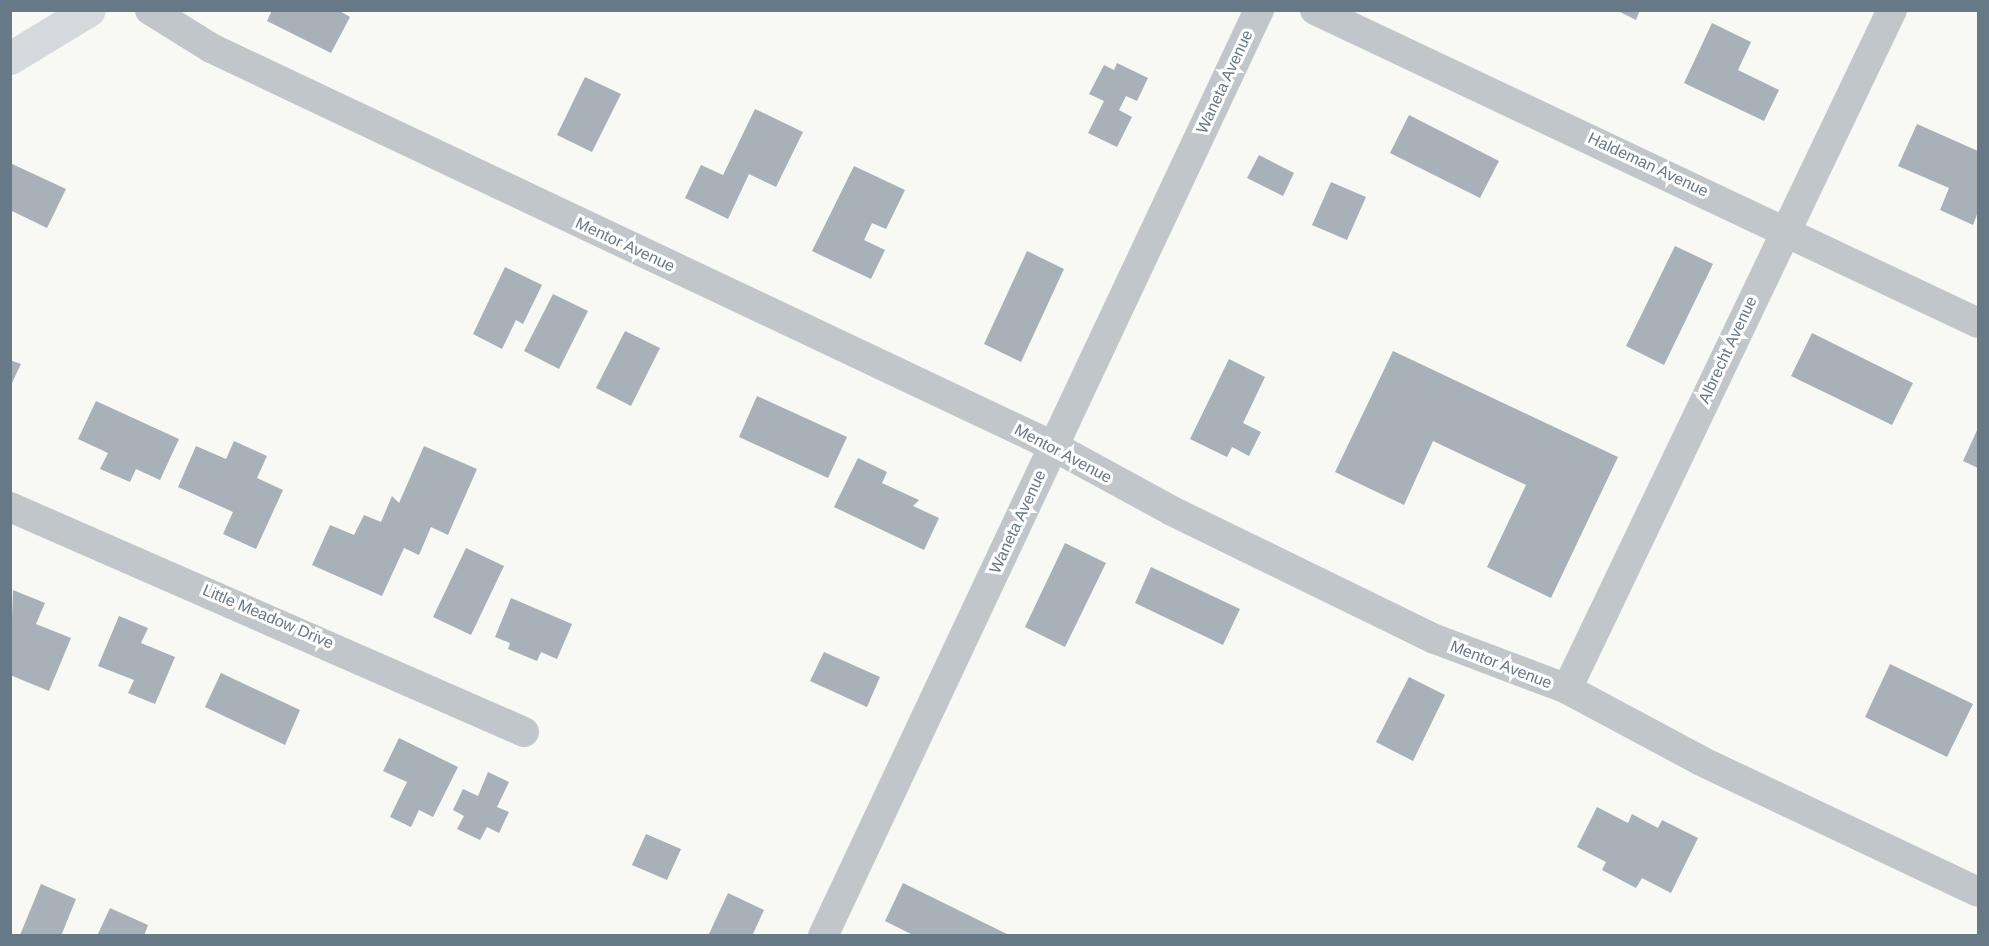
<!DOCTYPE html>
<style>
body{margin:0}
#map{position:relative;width:1989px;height:946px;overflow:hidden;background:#f8f8f5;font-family:Arial,sans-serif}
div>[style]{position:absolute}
.building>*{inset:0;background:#a8b1b7}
.minor>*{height:30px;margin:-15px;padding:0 15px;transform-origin:15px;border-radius:15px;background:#c1c6ca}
.secondary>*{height:33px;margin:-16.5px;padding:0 16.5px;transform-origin:16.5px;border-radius:16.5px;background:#d5d9dd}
span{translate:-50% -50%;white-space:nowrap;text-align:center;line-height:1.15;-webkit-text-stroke:6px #fff;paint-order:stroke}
.street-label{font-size:16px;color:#677887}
.frame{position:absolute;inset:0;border:12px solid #677887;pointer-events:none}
</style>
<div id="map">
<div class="building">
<div style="clip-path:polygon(272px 10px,338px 10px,350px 17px,331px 53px,267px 21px)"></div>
<div style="clip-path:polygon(1616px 10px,1640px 10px,1636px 20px)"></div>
<div style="clip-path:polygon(1712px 23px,1751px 42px,1738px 70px,1779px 90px,1764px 121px,1684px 83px)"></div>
<div style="clip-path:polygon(1117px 63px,1148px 78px,1137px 101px,1126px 96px,1119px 110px,1132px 117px,1117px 147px,1088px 133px,1104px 101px,1089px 94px,1104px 65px,1114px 70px)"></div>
<div style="clip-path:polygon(585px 77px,621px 94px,592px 152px,557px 135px)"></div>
<div style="clip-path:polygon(755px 109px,803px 132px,776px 187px,749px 174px,728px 219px,685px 198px,701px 165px,723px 175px)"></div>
<div style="clip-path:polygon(1409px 115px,1499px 161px,1480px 198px,1390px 153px)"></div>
<div style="clip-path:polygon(1917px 124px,1978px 151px,1978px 212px,1973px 225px,1940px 210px,1949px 188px,1898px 166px)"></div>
<div style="clip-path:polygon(1259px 155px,1294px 173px,1283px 196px,1247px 178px)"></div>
<div style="clip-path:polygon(10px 163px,66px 189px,47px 228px,10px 210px)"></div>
<div style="clip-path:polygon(854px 166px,905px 190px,886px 229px,872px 223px,864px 240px,885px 250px,871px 279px,812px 251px)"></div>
<div style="clip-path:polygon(1331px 182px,1366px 197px,1347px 240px,1312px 225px)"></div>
<div style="clip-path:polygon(1675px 246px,1713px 264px,1664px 365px,1626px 346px)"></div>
<div style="clip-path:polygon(1027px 251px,1064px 269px,1021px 362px,984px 344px)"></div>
<div style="clip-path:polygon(505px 267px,542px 285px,523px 324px,516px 320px,502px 349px,473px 334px)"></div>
<div style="clip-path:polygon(553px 294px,588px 311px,559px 369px,524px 351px)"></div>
<div style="clip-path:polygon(625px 331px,660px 348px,631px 406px,596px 388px)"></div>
<div style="clip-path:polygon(1812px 333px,1913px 383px,1892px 425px,1791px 376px)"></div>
<div style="clip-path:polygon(1393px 351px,1618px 457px,1551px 598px,1487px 567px,1526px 485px,1433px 441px,1404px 505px,1335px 472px)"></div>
<div style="clip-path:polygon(1229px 359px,1265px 377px,1243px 423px,1261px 432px,1249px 456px,1232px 447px,1227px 457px,1190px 439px)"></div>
<div style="clip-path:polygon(10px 360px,21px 364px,10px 387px)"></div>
<div style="clip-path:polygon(757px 396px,847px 437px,828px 478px,739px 437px)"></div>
<div style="clip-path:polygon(96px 401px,179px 439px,160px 480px,136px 469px,130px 482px,100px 469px,108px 453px,78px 439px)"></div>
<div style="clip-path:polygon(1978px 428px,1978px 468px,1963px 461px)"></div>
<div style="clip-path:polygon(234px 441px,267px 456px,257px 478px,283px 490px,256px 549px,223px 534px,233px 512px,178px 487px,196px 446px,226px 459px)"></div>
<div style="clip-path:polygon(424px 446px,477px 469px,448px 535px,431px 527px,419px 555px,404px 548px,382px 596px,312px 565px,330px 525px,354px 535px,364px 515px,381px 522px,392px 496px,399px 503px)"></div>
<div style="clip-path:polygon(858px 458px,887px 472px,882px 483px,919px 500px,913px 506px,939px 518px,924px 550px,834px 507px)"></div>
<div style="clip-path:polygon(1065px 543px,1106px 563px,1065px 647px,1025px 627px)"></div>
<div style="clip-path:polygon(466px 548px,504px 566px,471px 635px,433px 617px)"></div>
<div style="clip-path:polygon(1151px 567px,1240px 609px,1223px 645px,1135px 603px)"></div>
<div style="clip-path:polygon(13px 590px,45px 603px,36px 624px,71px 638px,49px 691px,10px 675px)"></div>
<div style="clip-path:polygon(511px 598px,572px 624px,557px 659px,541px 652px,537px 661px,508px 649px,510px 643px,495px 637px)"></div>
<div style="clip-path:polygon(119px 616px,148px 628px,141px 643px,175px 657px,155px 704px,128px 693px,134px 680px,98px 666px)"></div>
<div style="clip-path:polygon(824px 652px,880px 677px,867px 707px,810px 681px)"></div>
<div style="clip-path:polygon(1890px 664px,1973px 704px,1947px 757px,1865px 717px)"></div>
<div style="clip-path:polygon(221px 673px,300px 710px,285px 745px,205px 707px)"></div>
<div style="clip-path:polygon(1409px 677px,1445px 695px,1413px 761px,1376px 742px)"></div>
<div style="clip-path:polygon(399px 738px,458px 767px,433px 817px,419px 810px,411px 827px,390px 817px,407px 782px,383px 771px)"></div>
<div style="clip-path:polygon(488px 772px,509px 782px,497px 807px,509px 812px,499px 833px,487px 827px,480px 840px,457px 829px,464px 816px,453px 810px,463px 789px,478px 796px)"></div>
<div style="clip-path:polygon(1597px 807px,1628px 823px,1632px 814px,1658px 828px,1662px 820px,1698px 838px,1671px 893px,1642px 878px,1636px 888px,1602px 870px,1606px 862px,1577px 847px)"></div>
<div style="clip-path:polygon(646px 834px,681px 849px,667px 880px,632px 865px)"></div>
<div style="clip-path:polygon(903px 883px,1011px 936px,915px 936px,885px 921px)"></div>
<div style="clip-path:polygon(41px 884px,76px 899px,61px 936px,20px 935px)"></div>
<div style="clip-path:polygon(728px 893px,764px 910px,752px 936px,708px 936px)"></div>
<div style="clip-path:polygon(110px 908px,148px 925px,144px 936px,97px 936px)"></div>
</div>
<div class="minor">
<div style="left:150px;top:10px;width:72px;rotate:31.9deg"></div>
<div style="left:211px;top:48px;width:931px;rotate:25.3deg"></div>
<div style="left:1053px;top:446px;width:136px;rotate:28.6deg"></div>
<div style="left:1172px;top:511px;width:292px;rotate:26deg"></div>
<div style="left:1435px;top:639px;width:141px;rotate:20.7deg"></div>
<div style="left:1567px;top:689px;width:152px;rotate:28.2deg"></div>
<div style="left:1701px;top:761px;width:306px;rotate:25.3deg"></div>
<div style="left:1315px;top:10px;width:733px;rotate:25.27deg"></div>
<div style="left:10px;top:507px;width:561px;rotate:23.64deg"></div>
<div style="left:1567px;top:689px;width:753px;rotate:-64.42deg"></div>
<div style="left:823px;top:936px;width:1024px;rotate:-64.79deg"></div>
</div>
<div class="secondary">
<div style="left:10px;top:58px;width:92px;rotate:-31.3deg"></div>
</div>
<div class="street-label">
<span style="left:1225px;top:82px;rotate:-65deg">Waneta Avenue</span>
<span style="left:1648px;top:165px;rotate:25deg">Haldeman Avenue</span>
<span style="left:625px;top:245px;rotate:25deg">Mentor Avenue</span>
<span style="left:1728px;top:350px;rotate:-65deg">Albrecht Avenue</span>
<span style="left:1063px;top:454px;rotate:28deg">Mentor Avenue</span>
<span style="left:1018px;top:522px;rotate:-65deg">Waneta Avenue</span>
<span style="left:268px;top:617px;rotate:23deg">Little Meadow Drive</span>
<span style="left:1501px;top:665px;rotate:21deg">Mentor Avenue</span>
</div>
<div class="frame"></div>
</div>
